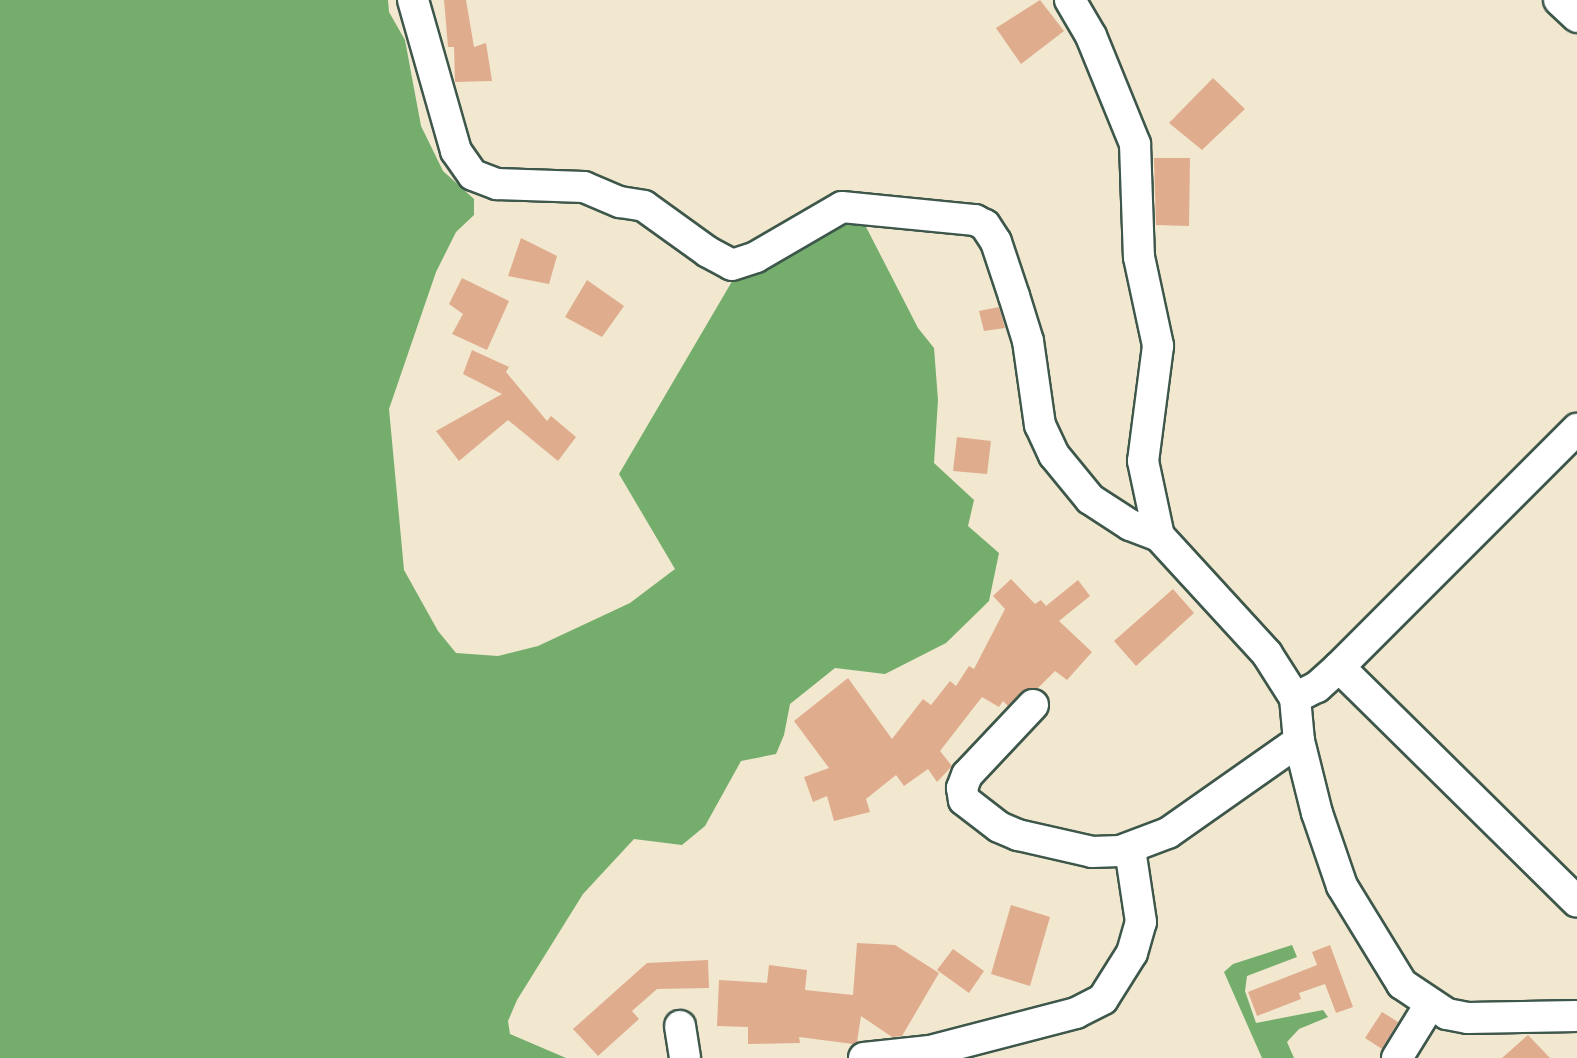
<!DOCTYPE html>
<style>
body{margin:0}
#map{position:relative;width:1577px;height:1058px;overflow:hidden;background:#f1e8cf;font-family:"Libre Bodoni",serif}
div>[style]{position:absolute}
.forest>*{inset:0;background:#74ad6c}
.building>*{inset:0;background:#e0ac8e}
.roads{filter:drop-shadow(2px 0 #3e574b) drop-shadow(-2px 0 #3e574b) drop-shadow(0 2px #3e574b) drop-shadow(0 -2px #3e574b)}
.minor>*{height:30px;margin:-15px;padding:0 15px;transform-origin:15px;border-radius:15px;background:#fff}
span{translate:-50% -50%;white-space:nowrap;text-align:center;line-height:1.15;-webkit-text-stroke:7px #fff;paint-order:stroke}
</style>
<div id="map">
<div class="forest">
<div style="clip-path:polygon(0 0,388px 0,389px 12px,405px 40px,421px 126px,443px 171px,474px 199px,474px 215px,456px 232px,436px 272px,389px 409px,404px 570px,438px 631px,456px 653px,498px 656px,538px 646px,630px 603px,675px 569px,619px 474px,734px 278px,818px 225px,864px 223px,918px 328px,934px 348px,938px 400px,934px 463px,974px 500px,968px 526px,999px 553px,989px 601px,946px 643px,885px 674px,835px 668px,790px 704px,784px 735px,776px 754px,741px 761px,705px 826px,682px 845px,634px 839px,583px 894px,517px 1000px,508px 1021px,510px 1034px,566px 1058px,0 1058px)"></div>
<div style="clip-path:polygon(1292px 945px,1297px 957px,1247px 976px,1245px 991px,1256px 1023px,1323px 1010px,1328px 1017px,1299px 1029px,1287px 1042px,1294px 1058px,1262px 1058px,1224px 972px,1233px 964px)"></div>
</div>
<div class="building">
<div style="clip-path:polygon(444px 0,466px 0,474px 47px,486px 43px,492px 81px,455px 82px,454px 47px,448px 47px)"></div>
<div style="clip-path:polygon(1040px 0,1064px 31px,1021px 64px,996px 28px)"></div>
<div style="clip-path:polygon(1213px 78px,1245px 109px,1202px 150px,1169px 123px)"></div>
<div style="clip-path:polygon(1154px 158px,1190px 158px,1189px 226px,1156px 225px)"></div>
<div style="clip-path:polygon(521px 238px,557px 256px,549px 284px,508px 276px)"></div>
<div style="clip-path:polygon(462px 278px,509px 301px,487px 350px,452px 334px,463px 314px,449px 304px)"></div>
<div style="clip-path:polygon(587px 280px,624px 306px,602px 337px,565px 317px)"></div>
<div style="clip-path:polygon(999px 307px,1005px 328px,984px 331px,979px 311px)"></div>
<div style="clip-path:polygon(472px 350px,509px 367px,506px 372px,547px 421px,551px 416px,576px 437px,558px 461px,508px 420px,459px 461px,436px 431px,502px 394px,463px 374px)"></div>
<div style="clip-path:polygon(957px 437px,991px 441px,987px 474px,953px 471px)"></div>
<div style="clip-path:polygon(1011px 579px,1035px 604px,1041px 600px,1046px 606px,1078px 580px,1090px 596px,1059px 621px,1092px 652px,1067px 680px,1055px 671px,1038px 688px,1021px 692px,1008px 706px,1003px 701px,999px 707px,982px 697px,940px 751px,952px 766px,937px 782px,928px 769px,904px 786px,896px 775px,866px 799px,870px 812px,834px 821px,827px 796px,813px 802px,804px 777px,829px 768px,794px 721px,848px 678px,892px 739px,923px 699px,931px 705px,950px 681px,956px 686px,969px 666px,974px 669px,1005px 609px,993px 596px)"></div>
<div style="clip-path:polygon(1173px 589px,1194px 613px,1136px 666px,1114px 641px)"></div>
<div style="clip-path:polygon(1011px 905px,1050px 917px,1030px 986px,991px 974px)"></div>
<div style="clip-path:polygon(857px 943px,895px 945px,939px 973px,902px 1036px,892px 1037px,861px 1016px,857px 1042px,853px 1044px,799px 1037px,800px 1043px,748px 1044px,748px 1027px,717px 1026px,719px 980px,767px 983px,769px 965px,807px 970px,805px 990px,853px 995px)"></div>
<div style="clip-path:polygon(1330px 945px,1353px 1007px,1336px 1013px,1325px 984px,1299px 993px,1301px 999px,1257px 1016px,1248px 992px,1317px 965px,1312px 952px)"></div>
<div style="clip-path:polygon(953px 949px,984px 971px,969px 993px,937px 970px)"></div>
<div style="clip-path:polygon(708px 960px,709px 988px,657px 989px,632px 1011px,639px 1019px,598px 1056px,573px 1029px,647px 963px)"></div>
<div style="clip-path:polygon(1382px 1012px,1398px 1022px,1382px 1049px,1365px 1038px)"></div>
<div style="clip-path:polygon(1528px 1035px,1550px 1058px,1502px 1058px)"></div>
</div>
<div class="roads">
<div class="minor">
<div style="left:413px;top:0;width:157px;rotate:74.1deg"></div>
<div style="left:456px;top:151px;width:29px;rotate:55deg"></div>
<div style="left:473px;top:175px;width:26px;rotate:21deg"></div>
<div style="left:497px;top:184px;width:87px;rotate:2deg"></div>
<div style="left:584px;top:187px;width:39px;rotate:23deg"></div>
<div style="left:620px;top:202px;width:24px;rotate:9deg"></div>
<div style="left:644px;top:206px;width:79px;rotate:35.7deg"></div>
<div style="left:708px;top:252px;width:27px;rotate:28deg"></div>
<div style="left:732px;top:265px;width:25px;rotate:-18deg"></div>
<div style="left:756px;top:257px;width:99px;rotate:-30.2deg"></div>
<div style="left:842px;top:207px;width:134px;rotate:5.6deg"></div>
<div style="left:975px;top:220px;width:11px;rotate:27deg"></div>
<div style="left:985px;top:225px;width:20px;rotate:57deg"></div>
<div style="left:996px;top:242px;width:57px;rotate:71.6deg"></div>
<div style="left:1014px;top:296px;width:47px;rotate:72.7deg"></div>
<div style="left:1028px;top:341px;width:85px;rotate:81.9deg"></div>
<div style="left:1040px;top:425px;width:33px;rotate:65deg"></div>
<div style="left:1054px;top:455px;width:57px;rotate:50.7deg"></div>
<div style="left:1090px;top:499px;width:48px;rotate:33deg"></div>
<div style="left:1130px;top:525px;width:31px;rotate:21deg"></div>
<div style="left:1070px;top:0;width:42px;rotate:59.7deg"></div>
<div style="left:1091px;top:36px;width:117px;rotate:67.8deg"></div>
<div style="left:1135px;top:144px;width:113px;rotate:88deg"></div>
<div style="left:1139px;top:257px;width:91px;rotate:77.9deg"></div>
<div style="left:1158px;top:346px;width:116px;rotate:97.4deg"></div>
<div style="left:1143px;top:461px;width:77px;rotate:78deg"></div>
<div style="left:1159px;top:536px;width:160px;rotate:47.5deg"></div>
<div style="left:1267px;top:654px;width:52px;rotate:57.5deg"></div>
<div style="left:1295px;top:698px;width:43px;rotate:84.7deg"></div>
<div style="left:1299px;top:741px;width:74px;rotate:76deg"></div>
<div style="left:1317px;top:813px;width:77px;rotate:71.1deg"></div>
<div style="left:1342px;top:886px;width:115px;rotate:58.5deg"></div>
<div style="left:1402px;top:984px;width:54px;rotate:33.7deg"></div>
<div style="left:1447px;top:1014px;width:21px;rotate:11deg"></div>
<div style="left:1468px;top:1018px;width:109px;rotate:-1.1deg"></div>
<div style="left:1559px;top:0;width:25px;rotate:43deg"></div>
<div style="left:1339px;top:667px;width:334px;rotate:44.6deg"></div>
<div style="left:1295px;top:698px;width:25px;rotate:-27deg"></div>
<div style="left:1317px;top:687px;width:30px;rotate:-42deg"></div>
<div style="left:1339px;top:667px;width:337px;rotate:-45deg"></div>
<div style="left:1033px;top:705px;width:96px;rotate:133.3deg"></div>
<div style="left:967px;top:775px;width:14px;rotate:111deg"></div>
<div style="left:962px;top:788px;width:12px;rotate:81deg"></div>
<div style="left:964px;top:800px;width:44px;rotate:37.6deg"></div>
<div style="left:999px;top:827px;width:21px;rotate:23deg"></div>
<div style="left:1018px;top:835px;width:76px;rotate:12.9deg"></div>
<div style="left:1092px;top:852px;width:28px;rotate:-2deg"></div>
<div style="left:1120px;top:851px;width:51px;rotate:-20.6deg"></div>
<div style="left:1168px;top:833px;width:160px;rotate:-35.1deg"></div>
<div style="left:680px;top:1026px;width:32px;rotate:81deg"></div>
<div style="left:864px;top:1058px;width:66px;rotate:-6.1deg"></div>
<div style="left:930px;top:1051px;width:151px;rotate:-14.6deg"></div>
<div style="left:1076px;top:1013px;width:30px;rotate:-27deg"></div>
<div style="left:1103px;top:999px;width:54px;rotate:-57.8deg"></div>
<div style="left:1132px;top:953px;width:32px;rotate:-74deg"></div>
<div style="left:1141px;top:922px;width:74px;rotate:-98.6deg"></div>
<div style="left:1397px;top:1058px;width:61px;rotate:-58.4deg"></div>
</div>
</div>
</div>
